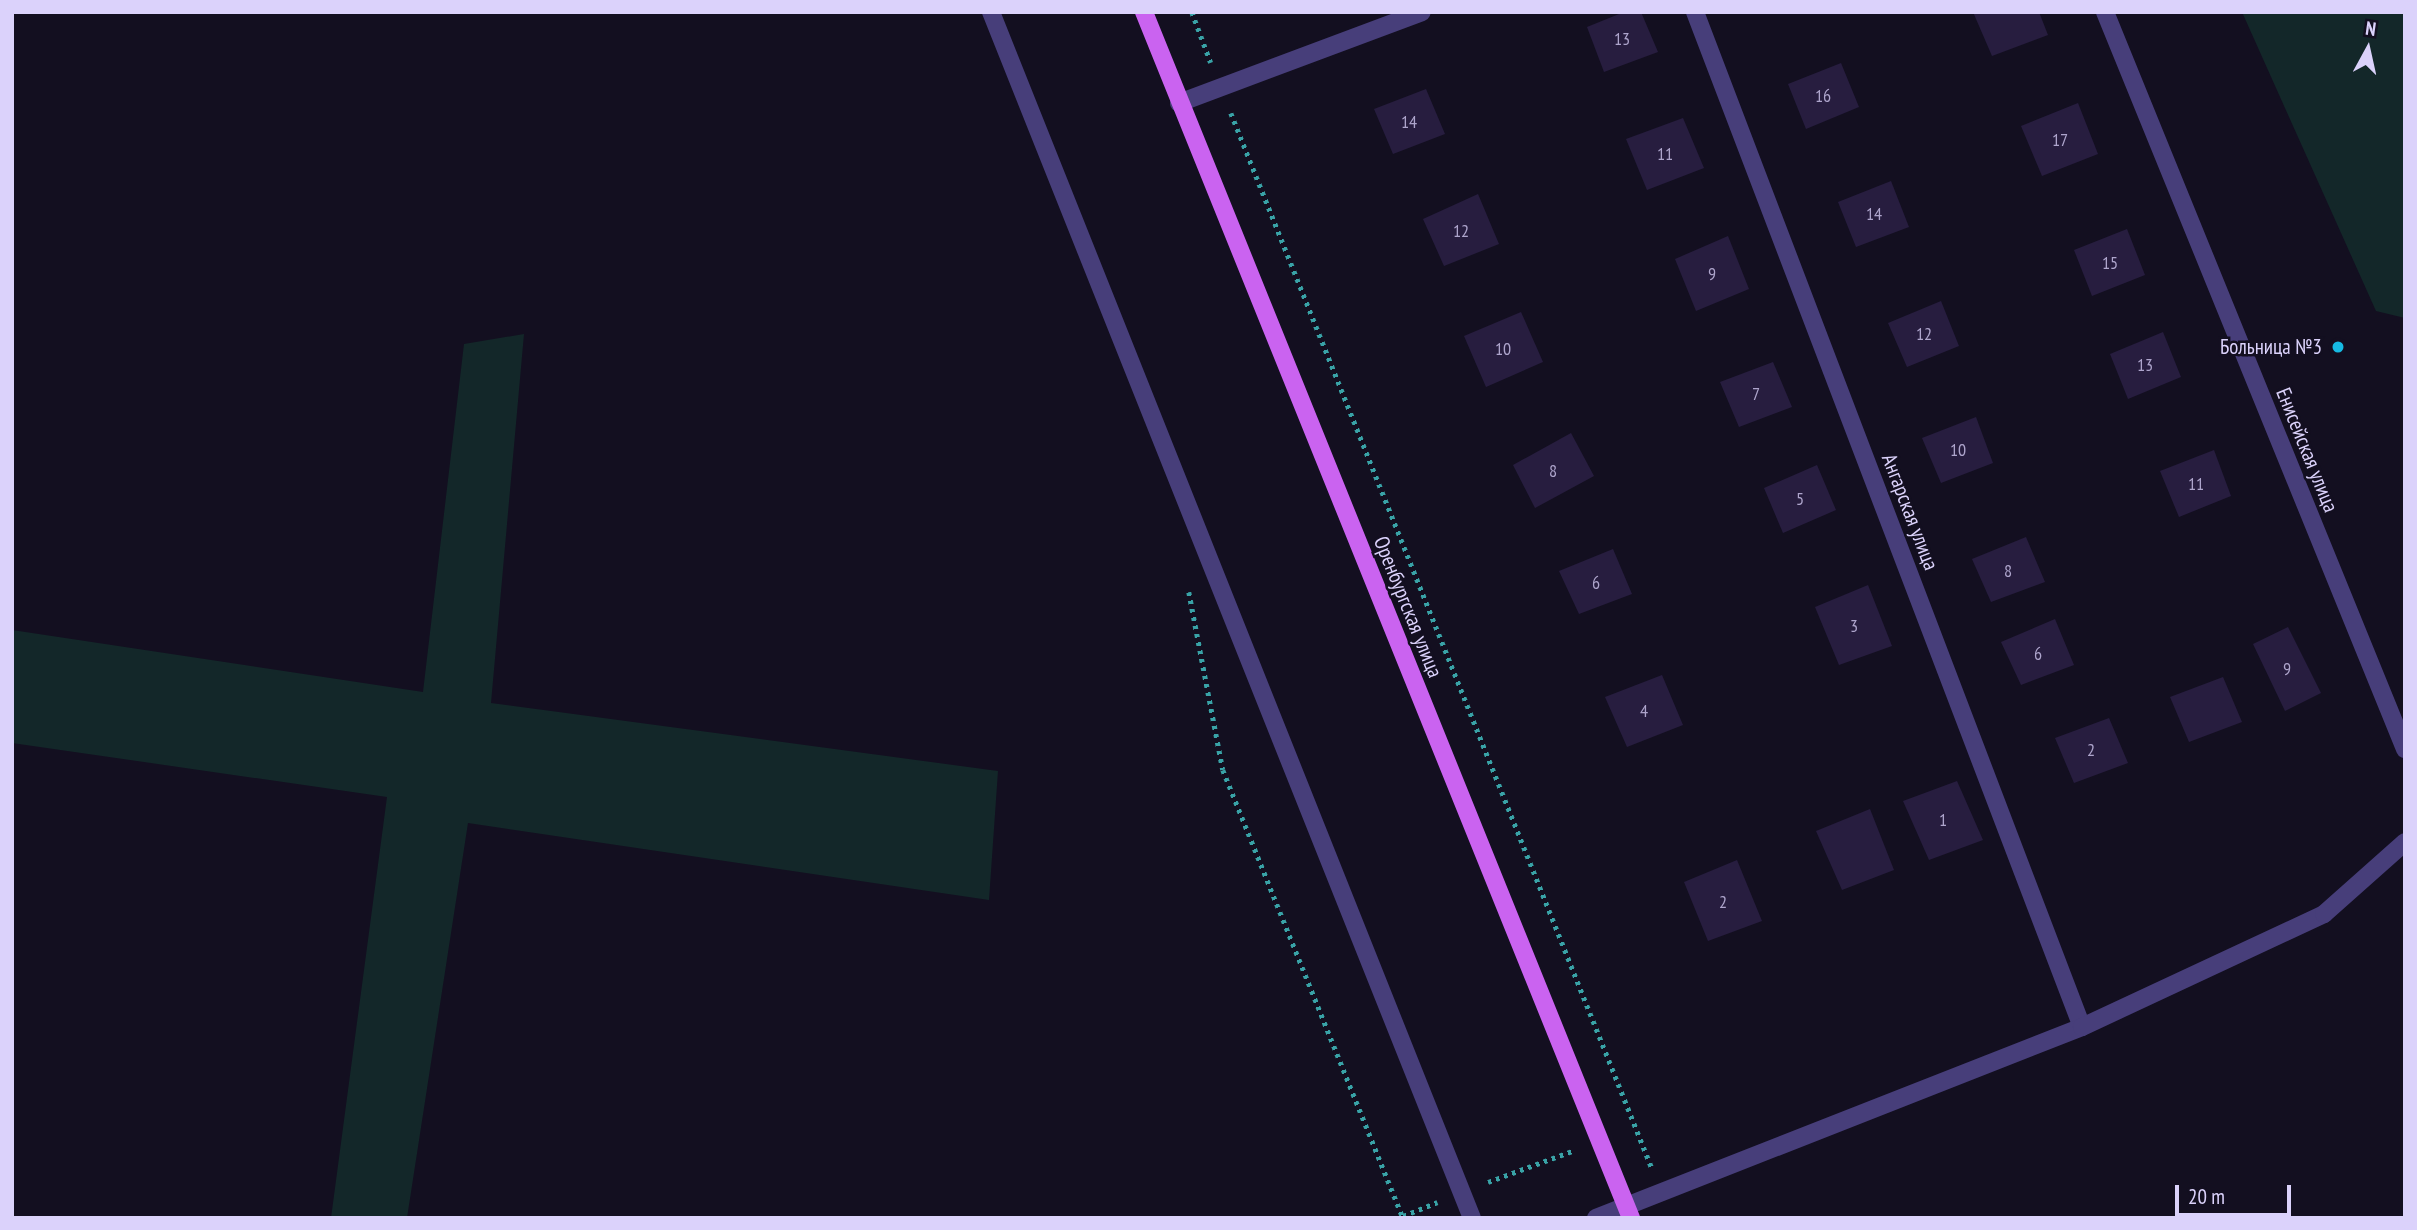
<!DOCTYPE html>
<meta charset="utf-8">
<style>
body{margin:0}
#map{position:relative;width:2417px;height:1230px;overflow:hidden;background:#130f20;font-family:"PT Sans Narrow",sans-serif}
div>[style]{position:absolute}
.green>*{inset:0;background:#132729}
.building>*{inset:0;background:#271d3f}
.path>*{height:4.5px;margin-top:-2.25px;transform-origin:0;background:repeating-linear-gradient(90deg,#39a3a7 0 3.5px,transparent 0 8.5px)}
.minor>*{height:18px;margin:-9px;padding:0 9px;transform-origin:9px;border-radius:9px;background:#473e7a}
.primary>*{height:18px;margin:-9px;padding:0 9px;transform-origin:9px;border-radius:9px;background:#ca63f0}
.dots>*{width:19px;height:19px;translate:-50% -50%;box-sizing:border-box;border:4px solid #130f20;border-radius:50%}
span{translate:-50% -50%;white-space:nowrap;text-align:center;line-height:1.15;-webkit-text-stroke:5px #130f20;paint-order:stroke}
.number-label{font-size:18px;color:#aea5cc}
.number-label span{-webkit-text-stroke-width:0}
.poi-label{font-size:21px;color:#dbd2fb}
.right{translate:-100% -50%;text-align:right}
.street-label{font-size:21px;color:#dbd2fb}
.frame{position:absolute;inset:0;border:14px solid #dbd2fb;pointer-events:none}
.north{position:absolute;left:2333px;top:14px;width:70px;height:70px;-webkit-text-stroke:5px #130f20;paint-order:stroke;rotate:8deg;font-size:19px;font-weight:700;line-height:28px;text-align:center;color:#dbd2fb}
.north::after{content:'';display:block;margin:auto;width:24px;height:32px;background:#dbd2fb;clip-path:polygon(50% 0,100% 100%,50% 72%,0 100%)}
.scale{position:absolute;left:2175px;top:1185px;width:116px;height:32px;box-sizing:border-box;border:4px solid #dbd2fb;border-top:0;padding-left:9px;font-size:21px;line-height:24px;white-space:nowrap;color:#dbd2fb;-webkit-text-stroke:5px #130f20;paint-order:stroke}
</style>
<div id="map">
<div class="green">
<div style="clip-path:polygon(2242px 12px,2405px 12px,2405px 318px,2376px 311px)"></div>
<div style="clip-path:polygon(524px 334px,491px 703px,998px 771px,989px 900px,468px 823px,407px 1218px,331px 1218px,387px 797px,12px 743px,12px 630px,423px 692px,464px 344px)"></div>
</div>
<div class="building">
<div style="clip-path:polygon(1624px 12px,1641px 12px,1658px 52px,1604px 72px,1587px 27px)"></div>
<div style="clip-path:polygon(1973px 12px,2039px 12px,2048px 35px,1992px 56px)"></div>
<div style="clip-path:polygon(1841px 63px,1859px 107px,1806px 129px,1788px 84px)"></div>
<div style="clip-path:polygon(1426px 89px,1445px 134px,1393px 154px,1374px 109px)"></div>
<div style="clip-path:polygon(2078px 103px,2098px 154px,2042px 176px,2021px 126px)"></div>
<div style="clip-path:polygon(1683px 118px,1704px 168px,1647px 190px,1626px 139px)"></div>
<div style="clip-path:polygon(1891px 181px,1909px 227px,1856px 247px,1838px 202px)"></div>
<div style="clip-path:polygon(1478px 194px,1499px 244px,1444px 266px,1423px 219px)"></div>
<div style="clip-path:polygon(2127px 229px,2145px 275px,2092px 296px,2074px 250px)"></div>
<div style="clip-path:polygon(1728px 236px,1749px 289px,1696px 311px,1675px 259px)"></div>
<div style="clip-path:polygon(1941px 301px,1959px 346px,1907px 367px,1888px 323px)"></div>
<div style="clip-path:polygon(1521px 312px,1543px 362px,1486px 387px,1464px 336px)"></div>
<div style="clip-path:polygon(2163px 332px,2181px 377px,2128px 399px,2110px 354px)"></div>
<div style="clip-path:polygon(1773px 362px,1792px 407px,1739px 427px,1720px 382px)"></div>
<div style="clip-path:polygon(1976px 417px,1993px 463px,1941px 483px,1922px 438px)"></div>
<div style="clip-path:polygon(1571px 433px,1594px 476px,1535px 508px,1513px 465px)"></div>
<div style="clip-path:polygon(2214px 450px,2231px 496px,2179px 517px,2160px 471px)"></div>
<div style="clip-path:polygon(1817px 465px,1836px 510px,1783px 533px,1764px 488px)"></div>
<div style="clip-path:polygon(2026px 537px,2045px 582px,1991px 602px,1972px 559px)"></div>
<div style="clip-path:polygon(1613px 549px,1632px 594px,1579px 614px,1559px 571px)"></div>
<div style="clip-path:polygon(1868px 585px,1892px 646px,1839px 665px,1815px 607px)"></div>
<div style="clip-path:polygon(2055px 619px,2074px 665px,2021px 685px,2001px 642px)"></div>
<div style="clip-path:polygon(2288px 627px,2321px 693px,2285px 711px,2253px 644px)"></div>
<div style="clip-path:polygon(1662px 675px,1683px 725px,1627px 747px,1605px 697px)"></div>
<div style="clip-path:polygon(2223px 677px,2242px 722px,2189px 742px,2170px 697px)"></div>
<div style="clip-path:polygon(2109px 718px,2128px 763px,2074px 783px,2055px 738px)"></div>
<div style="clip-path:polygon(1957px 781px,1983px 840px,1929px 860px,1903px 801px)"></div>
<div style="clip-path:polygon(1870px 809px,1894px 870px,1842px 890px,1816px 831px)"></div>
<div style="clip-path:polygon(1737px 860px,1762px 921px,1708px 941px,1684px 882px)"></div>
</div>
<div class="path">
<div style="left:1192px;top:12px;width:54px;rotate:69.6deg"></div>
<div style="left:1231px;top:113px;width:1136px;rotate:68.25deg"></div>
<div style="left:1189px;top:592px;width:181px;rotate:79.2deg"></div>
<div style="left:1223px;top:770px;width:483px;rotate:68.1deg"></div>
<div style="left:1488px;top:1182px;width:93px;rotate:-20.2deg"></div>
<div style="left:1403px;top:1216px;width:37px;rotate:-22deg"></div>
</div>
<div class="minor">
<div style="left:991px;top:12px;width:1298px;rotate:68.26deg"></div>
<div style="left:1695px;top:12px;width:1086px;rotate:69.13deg"></div>
<div style="left:2105px;top:12px;width:796px;rotate:67.85deg"></div>
<div style="left:1179px;top:103px;width:259px;rotate:-20.5deg"></div>
<div style="left:1596px;top:1218px;width:522px;rotate:-21.46deg"></div>
<div style="left:2082px;top:1027px;width:267px;rotate:-25deg"></div>
<div style="left:2324px;top:914px;width:108px;rotate:-41.6deg"></div>
</div>
<div class="primary">
<div style="left:1144px;top:12px;width:1301px;rotate:68.01deg"></div>
</div>
<div class="dots">
<div style="left:2338px;top:347px;background:#16bae3"></div>
</div>
<div class="number-label">
<span style="left:1622px;top:39px">13</span>
<span style="left:1823px;top:96px">16</span>
<span style="left:1409px;top:122px">14</span>
<span style="left:2060px;top:140px">17</span>
<span style="left:1665px;top:154px">11</span>
<span style="left:1874px;top:214px">14</span>
<span style="left:1461px;top:231px">12</span>
<span style="left:2110px;top:263px">15</span>
<span style="left:1712px;top:274px">9</span>
<span style="left:1924px;top:334px">12</span>
<span style="left:1503px;top:349px">10</span>
<span style="left:2145px;top:365px">13</span>
<span style="left:1756px;top:394px">7</span>
<span style="left:1958px;top:450px">10</span>
<span style="left:1553px;top:471px">8</span>
<span style="left:2196px;top:484px">11</span>
<span style="left:1800px;top:499px">5</span>
<span style="left:2008px;top:571px">8</span>
<span style="left:1596px;top:583px">6</span>
<span style="left:1854px;top:626px">3</span>
<span style="left:2038px;top:654px">6</span>
<span style="left:2287px;top:669px">9</span>
<span style="left:1644px;top:711px">4</span>
<span style="left:2091px;top:750px">2</span>
<span style="left:1943px;top:820px">1</span>
<span style="left:1723px;top:902px">2</span>
</div>
<div class="poi-label">
<span class="right" style="left:2322px;top:347px">Больница №3</span>
</div>
<div class="street-label">
<span style="left:2307px;top:450px;rotate:68deg">Енисейская улица</span>
<span style="left:1910px;top:512px;rotate:69deg">Ангарская улица</span>
<span style="left:1408px;top:607px;rotate:68deg">Оренбургская улица</span>
</div>
<div class="frame"></div>
<div class="north">N</div>
<div class="scale">20 m</div>
</div>
